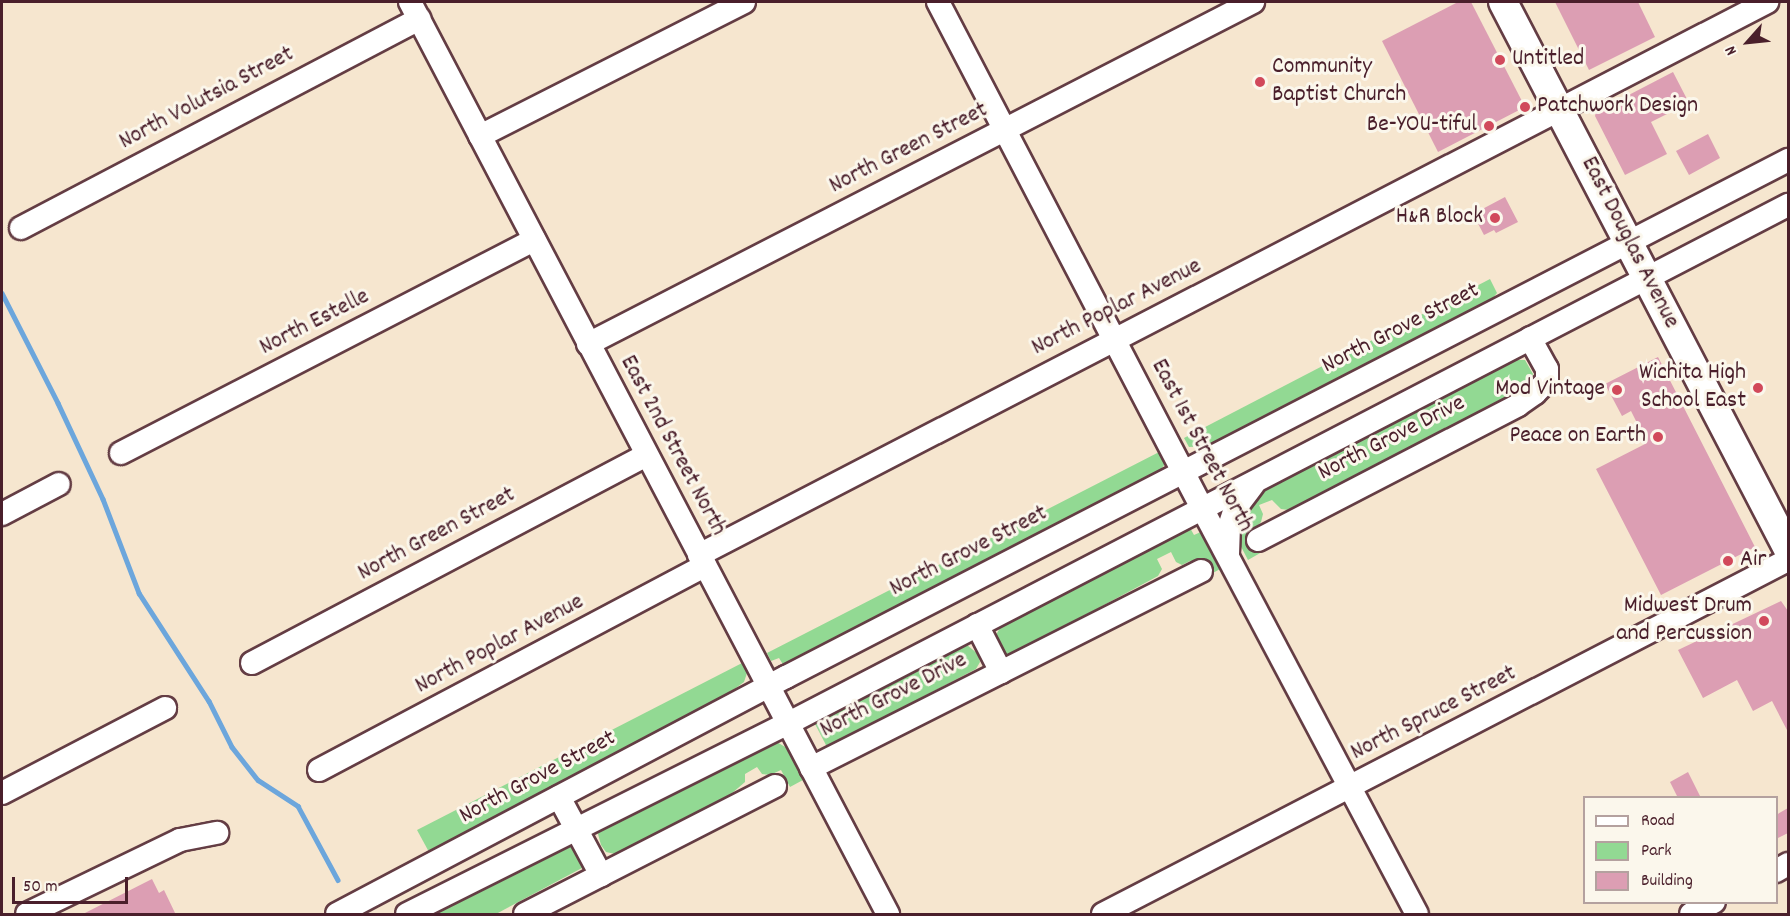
<!DOCTYPE html>
<style>
body{margin:0}
#map{position:relative;width:1790px;height:916px;overflow:hidden;background:#f6e6cf;font-family:Dekko,sans-serif}
div>[style]{position:absolute}
.green>*{inset:0;background:#92d993}
.stream>*{height:4.5px;margin:-2.25px;padding:0 2.25px;transform-origin:2.25px;border-radius:2.25px;background:#6ca6dc}
.building>*{inset:0;background:#dc9eb3}
.roads{filter:drop-shadow(2px 0 #643d44) drop-shadow(-2px 0 #643d44) drop-shadow(0 2px #643d44) drop-shadow(0 -2px #643d44)}
.minor>*{height:22px;margin:-11px;padding:0 11px;transform-origin:11px;border-radius:11px;background:#fff}
.major>*{height:28px;margin:-14px;padding:0 14px;transform-origin:14px;border-radius:14px;background:#fff}
.dots>*{width:16px;height:16px;translate:-50% -50%;box-sizing:border-box;border:3px solid #fbf7ec;border-radius:50%}
span{translate:-50% -50%;white-space:nowrap;text-align:center;line-height:1.15;-webkit-text-stroke:6px #fbf7ec;paint-order:stroke}
.poi-label{font-size:24px;color:#4a1f2b}
.left{translate:0 -50%;text-align:left}
.right{translate:-100% -50%;text-align:right}
.street-label{font-size:24px;color:#4a1f2b}
.frame{position:absolute;inset:0;border:3px solid #4a1f2b;pointer-events:none}
.legend{position:absolute;left:1583px;top:796px;width:195px;height:108px;box-sizing:border-box;background:#fbf7ec;border:2px solid #b4a19f;margin:0;padding:8px 10px;list-style:none;font-size:18px;color:#4a1f2b}
.legend li{display:flex;align-items:center;gap:12px;height:30px}
.legend b{width:30px;border:2px solid #b4a19f}
.north{position:absolute;left:1718px;top:12px;width:60px;height:60px;-webkit-text-stroke:4px #fbf7ec;paint-order:stroke;rotate:243deg;font-size:16px;font-weight:700;line-height:24px;text-align:center;color:#4a1f2b}
.north::after{content:'';display:block;margin:auto;width:21px;height:27px;background:#4a1f2b;clip-path:polygon(50% 0,100% 100%,50% 72%,0 100%)}
.scale{position:absolute;left:12px;top:877px;width:116px;height:27px;box-sizing:border-box;border:3px solid #4a1f2b;border-top:0;padding-left:8px;font-size:18px;line-height:21px;white-space:nowrap;color:#4a1f2b;-webkit-text-stroke:4px #fbf7ec;paint-order:stroke}
</style>
<div id="map">
<div class="green">
<div style="clip-path:polygon(1490px 279px,1497px 293px,1492px 299px,1206px 446px,1189px 447px,1184px 438px)"></div>
<div style="clip-path:polygon(1517px 360px,1525px 360px,1533px 374px,1529px 384px,1517px 393px,1289px 510px,1281px 509px,1272px 500px,1259px 505px,1263px 514px,1261px 522px,1252px 532px,1262px 552px,1248px 560px,1236px 537px,1243px 510px,1262px 491px)"></div>
<div style="clip-path:polygon(1165px 449px,1168px 460px,1158px 473px,784px 666px,779px 658px,771px 661px,767px 653px)"></div>
<div style="clip-path:polygon(1189px 526px,1194px 535px,1203px 531px,1222px 568px,1200px 580px,1190px 561px,1182px 565px,1176px 562px,1171px 552px,1157px 559px,1162px 569px,1158px 576px,1011px 655px,1002px 653px,994px 638px,1003px 623px)"></div>
<div style="clip-path:polygon(967px 645px,978px 654px,980px 662px,976px 669px,827px 747px,813px 720px,956px 647px)"></div>
<div style="clip-path:polygon(746px 661px,747px 673px,744px 682px,729px 693px,429px 852px,417px 830px)"></div>
<div style="clip-path:polygon(775px 741px,787px 748px,803px 780px,790px 787px,781px 770px,770px 775px,762px 774px,757px 767px,745px 774px,745px 782px,731px 794px,615px 854px,606px 852px,601px 845px,598px 834px,600px 826px)"></div>
<div style="clip-path:polygon(564px 844px,575px 847px,583px 862px,582px 868px,496px 914px,424px 914px)"></div>
</div>
<div class="stream">
<div style="left:2px;top:293px;width:123px;rotate:63deg"></div>
<div style="left:58px;top:403px;width:106px;rotate:64.9deg"></div>
<div style="left:103px;top:499px;width:101px;rotate:69deg"></div>
<div style="left:139px;top:593px;width:129px;rotate:57.1deg"></div>
<div style="left:209px;top:701px;width:51px;rotate:63.4deg"></div>
<div style="left:232px;top:747px;width:42px;rotate:51.8deg"></div>
<div style="left:258px;top:780px;width:48px;rotate:33deg"></div>
<div style="left:298px;top:806px;width:84px;rotate:61.6deg"></div>
</div>
<div class="building">
<div style="clip-path:polygon(1458px 2px,1471px 2px,1525px 107px,1438px 152px,1382px 41px)"></div>
<div style="clip-path:polygon(1555px 2px,1638px 2px,1655px 37px,1589px 70px)"></div>
<div style="clip-path:polygon(1673px 72px,1689px 103px,1651px 122px,1667px 154px,1625px 175px,1595px 116px,1596px 112px)"></div>
<div style="clip-path:polygon(1708px 134px,1720px 158px,1689px 175px,1676px 151px)"></div>
<div style="clip-path:polygon(1505px 197px,1518px 222px,1496px 233px,1494px 230px,1484px 235px,1473px 214px)"></div>
<div style="clip-path:polygon(1658px 357px,1755px 547px,1661px 595px,1596px 469px,1647px 443px,1631px 411px,1622px 416px,1605px 384px)"></div>
<div style="clip-path:polygon(1781px 601px,1788px 611px,1788px 732px,1772px 701px,1753px 711px,1737px 680px,1703px 698px,1678px 650px)"></div>
<div style="clip-path:polygon(1688px 772px,1701px 798px,1678px 798px,1670px 782px)"></div>
<div style="clip-path:polygon(1788px 808px,1788px 833px,1776px 839px,1776px 815px)"></div>
<div style="clip-path:polygon(152px 879px,159px 893px,164px 890px,176px 915px,81px 915px)"></div>
</div>
<div class="roads">
<div class="minor">
<div style="left:410px;top:2px;width:1030px;rotate:62.34deg"></div>
<div style="left:938px;top:2px;width:571px;rotate:62.45deg"></div>
<div style="left:1202px;top:508px;width:459px;rotate:62.1deg"></div>
<div style="left:480px;top:136px;width:296px;rotate:-26.9deg"></div>
<div style="left:21px;top:228px;width:450px;rotate:-27.7deg"></div>
<div style="left:588px;top:344px;width:748px;rotate:-27.22deg"></div>
<div style="left:121px;top:453px;width:465px;rotate:-27.3deg"></div>
<div style="left:2px;top:514px;width:64px;rotate:-27.8deg"></div>
<div style="left:1258px;top:540px;width:293px;rotate:-27.4deg"></div>
<div style="left:1518px;top:405px;width:21px;rotate:-35deg"></div>
<div style="left:1535px;top:393px;width:17px;rotate:-45deg"></div>
<div style="left:1547px;top:381px;width:12px;rotate:-90deg"></div>
<div style="left:1547px;top:369px;width:35px;rotate:-119deg"></div>
<div style="left:1228px;top:554px;width:27px;rotate:-88deg"></div>
<div style="left:1229px;top:527px;width:19px;rotate:-72deg"></div>
<div style="left:1235px;top:509px;width:31px;rotate:-53deg"></div>
<div style="left:699px;top:555px;width:1203px;rotate:-27.37deg"></div>
<div style="left:977px;top:625px;width:53px;rotate:62.9deg"></div>
<div style="left:252px;top:663px;width:446px;rotate:-27.8deg"></div>
<div style="left:811px;top:768px;width:437px;rotate:-26.8deg"></div>
<div style="left:319px;top:770px;width:437px;rotate:-27.9deg"></div>
<div style="left:2px;top:793px;width:184px;rotate:-27.5deg"></div>
<div style="left:559px;top:797px;width:89px;rotate:61.7deg"></div>
<div style="left:1776px;top:871px;width:14px;rotate:-30deg"></div>
<div style="left:27px;top:914px;width:170px;rotate:-25.8deg"></div>
<div style="left:180px;top:840px;width:38px;rotate:-11deg"></div>
<div style="left:337px;top:914px;width:508px;rotate:-27.83deg"></div>
<div style="left:786px;top:677px;width:1128px;rotate:-27.29deg"></div>
<div style="left:407px;top:914px;width:425px;rotate:-26.6deg"></div>
<div style="left:787px;top:724px;width:1128px;rotate:-27.41deg"></div>
<div style="left:525px;top:914px;width:281px;rotate:-27.1deg"></div>
<div style="left:1103px;top:914px;width:771px;rotate:-27.33deg"></div>
<div style="left:1691px;top:914px;width:26px;rotate:-28deg"></div>
</div>
<div class="major">
<div style="left:1503px;top:2px;width:617px;rotate:62.48deg"></div>
</div>
</div>
<div class="dots">
<div style="left:1500px;top:60px;background:#d1495b"></div>
<div style="left:1260px;top:82px;background:#d1495b"></div>
<div style="left:1525px;top:107px;background:#d1495b"></div>
<div style="left:1489px;top:126px;background:#d1495b"></div>
<div style="left:1495px;top:218px;background:#d1495b"></div>
<div style="left:1758px;top:388px;background:#d1495b"></div>
<div style="left:1617px;top:390px;background:#d1495b"></div>
<div style="left:1658px;top:437px;background:#d1495b"></div>
<div style="left:1728px;top:561px;background:#d1495b"></div>
<div style="left:1764px;top:621px;background:#d1495b"></div>
</div>
<div class="poi-label">
<span class="left" style="left:1512px;top:60px">Untitled</span>
<span class="left" style="left:1272px;top:82px">Community<br>Baptist Church</span>
<span class="left" style="left:1537px;top:107px">Patchwork Design</span>
<span class="right" style="left:1477px;top:126px">Be-YOU-tiful</span>
<span class="right" style="left:1483px;top:218px">H&amp;R Block</span>
<span class="right" style="left:1746px;top:388px">Wichita High<br>School East</span>
<span class="right" style="left:1605px;top:390px">Mod Vintage</span>
<span class="right" style="left:1646px;top:437px">Peace on Earth</span>
<span class="left" style="left:1740px;top:561px">Air</span>
<span class="right" style="left:1752px;top:621px">Midwest Drum<br>and Percussion</span>
</div>
<div class="street-label">
<span style="left:207px;top:99px;rotate:-28deg">North Volutsia Street</span>
<span style="left:909px;top:149px;rotate:-27deg">North Green Street</span>
<span style="left:1629px;top:243px;rotate:63deg">East Douglas Avenue</span>
<span style="left:1117px;top:308px;rotate:-27deg">North Poplar Avenue</span>
<span style="left:315px;top:323px;rotate:-27deg">North Estelle</span>
<span style="left:1401px;top:329px;rotate:-27deg">North Grove Street</span>
<span style="left:1392px;top:439px;rotate:-27deg">North Grove Drive</span>
<span style="left:672px;top:446px;rotate:62deg">East 2nd Street North</span>
<span style="left:1201px;top:446px;rotate:62deg">East 1st Street North</span>
<span style="left:437px;top:535px;rotate:-28deg">North Green Street</span>
<span style="left:969px;top:552px;rotate:-27deg">North Grove Street</span>
<span style="left:500px;top:645px;rotate:-28deg">North Poplar Avenue</span>
<span style="left:894px;top:696px;rotate:-27deg">North Grove Drive</span>
<span style="left:1434px;top:714px;rotate:-27deg">North Spruce Street</span>
<span style="left:538px;top:778px;rotate:-28deg">North Grove Street</span>
</div>
<div class="frame"></div>
<ul class="legend">
<li><b style="height:8px;background:#fff"></b>Road</li>
<li><b style="height:16px;background:#92d993"></b>Park</li>
<li><b style="height:16px;background:#dc9eb3"></b>Building</li>
</ul>
<div class="north">N</div>
<div class="scale">50 m</div>
</div>
